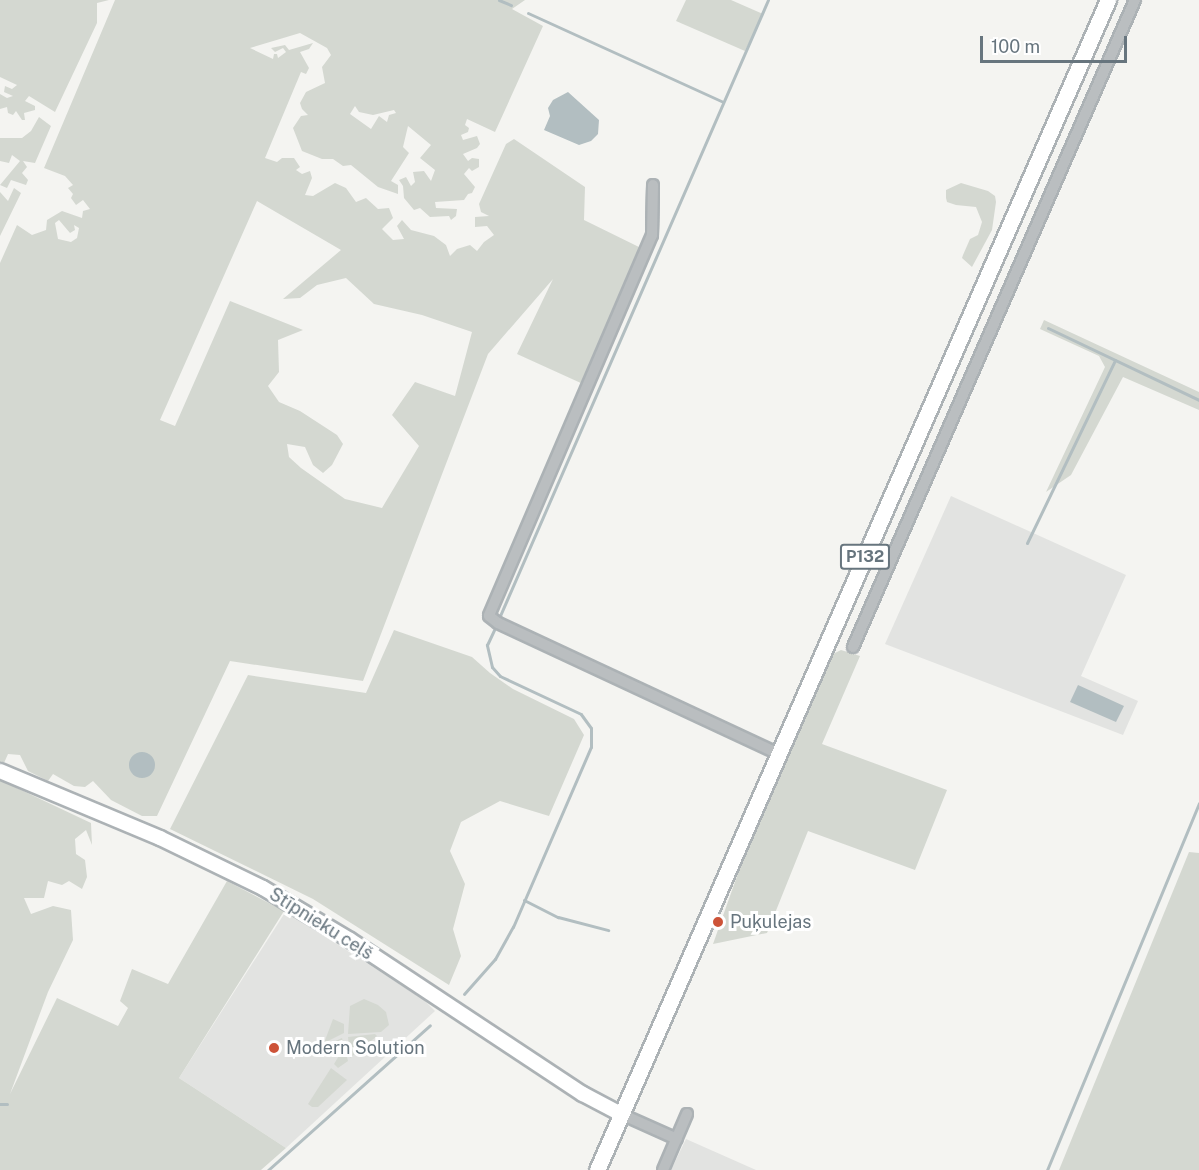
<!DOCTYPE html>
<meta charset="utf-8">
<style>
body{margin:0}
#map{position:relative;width:1199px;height:1170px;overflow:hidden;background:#f4f4f1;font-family:"Public Sans",sans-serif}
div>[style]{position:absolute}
.built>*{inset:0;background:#e2e3e1}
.green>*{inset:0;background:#d4d8d1}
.water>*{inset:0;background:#b2bec1}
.round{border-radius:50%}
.stream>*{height:3px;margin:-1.5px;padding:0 1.5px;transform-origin:1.5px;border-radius:1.5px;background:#b2bec1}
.roads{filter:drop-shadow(2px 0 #acb2b5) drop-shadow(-2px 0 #acb2b5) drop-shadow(0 2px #acb2b5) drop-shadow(0 -2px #acb2b5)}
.minor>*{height:10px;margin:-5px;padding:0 5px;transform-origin:5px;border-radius:5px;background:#babec0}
.secondary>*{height:14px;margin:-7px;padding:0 7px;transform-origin:7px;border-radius:7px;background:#fff}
.primary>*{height:15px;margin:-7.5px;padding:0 7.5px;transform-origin:7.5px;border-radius:7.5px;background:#fff}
.dots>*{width:16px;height:16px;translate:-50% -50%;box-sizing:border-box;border:3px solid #fff;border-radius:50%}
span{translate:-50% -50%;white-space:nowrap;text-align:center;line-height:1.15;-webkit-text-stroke:6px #fff;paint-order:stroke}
.shield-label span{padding:2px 4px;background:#fff;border:2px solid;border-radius:4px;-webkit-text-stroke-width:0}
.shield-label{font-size:16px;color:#67757e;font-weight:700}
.poi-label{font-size:18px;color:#67757e}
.left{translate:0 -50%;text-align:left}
.street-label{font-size:18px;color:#67757e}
.scale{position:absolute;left:980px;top:36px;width:147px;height:27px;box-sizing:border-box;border:3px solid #67757e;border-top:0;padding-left:8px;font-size:18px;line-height:21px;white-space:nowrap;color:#67757e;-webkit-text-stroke:4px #fff;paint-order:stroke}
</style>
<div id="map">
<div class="built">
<div style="clip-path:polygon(951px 496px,1126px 575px,1081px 676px,1138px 701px,1123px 735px,885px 644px)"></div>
<div style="clip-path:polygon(286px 911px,424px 1000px,435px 1011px,286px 1148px,179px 1078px)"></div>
<div style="clip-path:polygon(686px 1139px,756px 1170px,671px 1170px)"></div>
</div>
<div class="green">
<div style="clip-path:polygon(0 0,109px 0,97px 3px,97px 23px,55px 112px,29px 96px,25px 101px,35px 106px,35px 110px,24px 113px,25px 120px,22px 120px,16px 111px,13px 115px,8px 113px,7px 107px,0 109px,0 94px,7px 98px,13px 96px,4px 92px,5px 86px,12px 89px,17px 85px,0 77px)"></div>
<div style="clip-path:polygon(evenodd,115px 0,525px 0,512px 9px,543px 26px,495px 132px,467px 119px,465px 125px,469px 128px,468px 132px,461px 135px,463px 140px,477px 136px,480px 144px,477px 148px,463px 154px,468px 161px,472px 158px,479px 159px,479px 167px,472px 171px,469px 168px,464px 174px,475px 187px,472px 193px,468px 194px,464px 200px,435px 202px,436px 208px,457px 209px,456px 216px,451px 220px,449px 216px,430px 217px,420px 208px,414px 210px,404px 198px,403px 186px,399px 180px,406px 177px,411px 186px,415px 182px,413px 172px,424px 171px,431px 181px,435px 170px,420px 158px,431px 145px,408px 126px,403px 147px,409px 153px,391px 181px,398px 185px,398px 194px,378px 187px,351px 165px,343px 166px,333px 159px,322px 159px,302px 151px,293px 128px,301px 116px,308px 115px,302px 109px,300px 103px,306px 92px,325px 83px,322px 67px,331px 55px,327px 48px,300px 33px,250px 48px,273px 59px,274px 54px,277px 54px,278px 58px,286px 52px,283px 48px,275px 52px,271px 48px,285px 45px,289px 50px,313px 43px,309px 49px,300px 52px,309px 68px,306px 74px,301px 72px,265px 158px,277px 162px,282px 158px,294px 158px,300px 167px,296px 170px,302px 174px,310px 171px,312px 178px,305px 195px,313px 196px,335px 183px,346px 188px,356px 202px,366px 198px,378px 209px,389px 208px,393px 218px,382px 229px,393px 240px,404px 239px,397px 226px,402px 220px,411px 230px,434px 236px,446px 245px,450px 256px,457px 249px,470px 245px,477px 251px,484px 242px,494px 235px,487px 226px,475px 227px,475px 217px,489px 216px,481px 212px,479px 204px,506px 144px,514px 139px,585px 187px,584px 220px,641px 248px,583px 384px,517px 354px,553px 279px,488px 354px,363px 681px,230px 661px,157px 816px,142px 816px,111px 800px,93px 781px,85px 787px,74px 786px,53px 774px,48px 781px,28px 771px,20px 755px,8px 754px,4px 763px,0 762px,0 263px,17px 225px,32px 235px,46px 230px,47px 220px,62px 211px,82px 218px,83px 211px,90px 209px,83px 200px,76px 205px,71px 198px,73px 194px,68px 188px,73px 185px,65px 176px,44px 168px,115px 0,355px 106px,359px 112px,373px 115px,394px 110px,396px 113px,389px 115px,387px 122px,379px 116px,371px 129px,350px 114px,355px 106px,115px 0,257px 201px,341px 250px,283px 299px,300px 298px,317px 285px,346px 278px,374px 304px,422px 315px,472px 332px,455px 396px,415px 382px,392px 415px,419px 446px,382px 508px,345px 499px,301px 468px,289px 457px,287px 444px,305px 447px,313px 465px,323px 473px,332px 465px,343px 444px,337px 435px,300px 411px,279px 402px,268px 386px,279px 372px,278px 340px,303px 330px,230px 301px,175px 426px,160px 420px,257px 201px,115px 0,59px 220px,70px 233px,75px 230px,74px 225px,79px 228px,77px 238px,71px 242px,58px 239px,55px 223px,59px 220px)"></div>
<div style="clip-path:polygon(686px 0,731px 0,763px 14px,745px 51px,676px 21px)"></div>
<div style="clip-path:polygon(39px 117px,51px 126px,35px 163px,23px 161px,27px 167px,22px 173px,28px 180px,26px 185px,11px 180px,7px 188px,0 185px,20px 161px,12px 155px,9px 163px,0 161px,0 138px,22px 138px,31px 131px)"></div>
<div style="clip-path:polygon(961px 183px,988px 191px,995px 196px,996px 202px,992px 230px,972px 267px,962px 258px,963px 255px,970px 239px,978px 235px,982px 222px,976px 207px,956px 205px,947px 202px,946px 198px,946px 190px)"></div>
<div style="clip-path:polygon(14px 188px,21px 193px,0 236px,0 192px,8px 201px)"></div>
<div style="clip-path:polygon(1044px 320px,1199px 392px,1199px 410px,1123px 377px,1071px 475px,1046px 492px,1105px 367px,1099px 356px,1040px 329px)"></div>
<div style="clip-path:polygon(394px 630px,472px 657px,490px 673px,513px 689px,574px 719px,584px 735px,549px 816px,500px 801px,461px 822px,450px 851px,465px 884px,453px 929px,461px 956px,449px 985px,313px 899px,170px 829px,248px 675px,366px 693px)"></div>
<div style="clip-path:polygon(841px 650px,860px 656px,822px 744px,947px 790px,915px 870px,808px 831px,767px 933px,713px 944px,742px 862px,831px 655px)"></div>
<div style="clip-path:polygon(0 780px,91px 823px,92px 845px,86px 830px,75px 839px,76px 854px,85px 860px,87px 877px,82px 889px,69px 881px,62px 885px,48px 881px,44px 898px,24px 898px,31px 914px,53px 906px,71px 910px,73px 940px,48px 992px,10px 1094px,57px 998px,118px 1026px,128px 1008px,120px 1001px,132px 969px,168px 984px,227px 881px,284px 911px,179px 1078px,286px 1148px,261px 1170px,0 1170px)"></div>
<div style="clip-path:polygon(1189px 852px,1199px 853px,1199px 1170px,1059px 1170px)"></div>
<div style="clip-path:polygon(364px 999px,378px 1005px,386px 1012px,389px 1025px,381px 1032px,348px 1034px,350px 1006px)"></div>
<div style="clip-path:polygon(333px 1019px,344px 1024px,344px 1033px,324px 1043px)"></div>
<div style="clip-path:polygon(375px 1034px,377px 1036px,350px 1058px,348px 1037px)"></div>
<div style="clip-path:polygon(342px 1038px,348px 1061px,338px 1068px,334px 1064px,340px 1054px,327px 1045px)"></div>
<div style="clip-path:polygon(331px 1068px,347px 1080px,318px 1107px,312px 1107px,308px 1104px)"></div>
</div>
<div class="water">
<div style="clip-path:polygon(568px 92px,599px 120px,598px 134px,591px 141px,579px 145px,544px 130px,550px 116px,548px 108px,553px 100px)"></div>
<div style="clip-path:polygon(1078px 685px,1124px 706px,1116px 722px,1070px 702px)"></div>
<div class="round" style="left:129px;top:752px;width:26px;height:26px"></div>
</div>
<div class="stream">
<div style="left:499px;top:0;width:13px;rotate:23deg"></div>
<div style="left:528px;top:13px;width:214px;rotate:24.5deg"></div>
<div style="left:1048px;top:328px;width:167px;rotate:25.5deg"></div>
<div style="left:1027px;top:543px;width:203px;rotate:-64.3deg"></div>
<div style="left:499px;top:618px;width:674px;rotate:-66.48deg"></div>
<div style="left:524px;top:900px;width:38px;rotate:27deg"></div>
<div style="left:558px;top:917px;width:52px;rotate:14.6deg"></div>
<div style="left:464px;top:994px;width:47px;rotate:-48.5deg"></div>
<div style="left:495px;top:959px;width:37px;rotate:-61deg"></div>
<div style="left:513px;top:927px;width:196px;rotate:-66.6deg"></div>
<div style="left:591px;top:747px;width:19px;rotate:-90deg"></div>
<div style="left:591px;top:728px;width:17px;rotate:-126deg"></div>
<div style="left:581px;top:714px;width:89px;rotate:-154.9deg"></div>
<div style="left:500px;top:676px;width:12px;rotate:-132deg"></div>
<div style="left:492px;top:667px;width:23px;rotate:-103deg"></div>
<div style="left:487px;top:645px;width:17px;rotate:-65deg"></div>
<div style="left:0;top:1104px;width:7px"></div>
<div style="left:268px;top:1170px;width:217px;rotate:-41.8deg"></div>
<div style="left:1047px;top:1170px;width:397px;rotate:-67.5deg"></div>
</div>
<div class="roads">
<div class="minor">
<div style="left:653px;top:185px;width:50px;rotate:91.1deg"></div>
<div style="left:652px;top:235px;width:414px;rotate:113.2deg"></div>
<div style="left:489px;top:616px;width:11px;rotate:38deg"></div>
<div style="left:498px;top:623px;width:310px;rotate:25deg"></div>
<div style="left:853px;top:647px;width:706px;rotate:-66.45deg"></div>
<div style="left:621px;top:1114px;width:61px;rotate:24.1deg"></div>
<div style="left:663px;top:1170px;width:61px;rotate:-66.8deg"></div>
</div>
<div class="secondary">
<div style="left:0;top:771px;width:173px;rotate:22.7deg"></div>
<div style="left:160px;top:838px;width:114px;rotate:25.9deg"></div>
<div style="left:263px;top:888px;width:101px;rotate:30.9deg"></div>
<div style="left:350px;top:940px;width:279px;rotate:33.5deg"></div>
<div style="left:583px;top:1094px;width:43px;rotate:27.8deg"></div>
</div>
<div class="primary">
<div style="left:597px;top:1170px;width:1277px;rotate:-66.41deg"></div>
</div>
</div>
<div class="dots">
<div style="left:718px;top:922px;background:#cd5338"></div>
<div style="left:274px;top:1048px;background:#cd5338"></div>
</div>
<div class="shield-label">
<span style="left:865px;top:557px">P132</span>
</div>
<div class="poi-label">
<span class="left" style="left:730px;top:922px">Puķulejas</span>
<span class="left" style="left:286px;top:1048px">Modern Solution</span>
</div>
<div class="street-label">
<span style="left:321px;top:924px;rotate:32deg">Stīpnieku ceļš</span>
</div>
<div class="scale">100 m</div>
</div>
